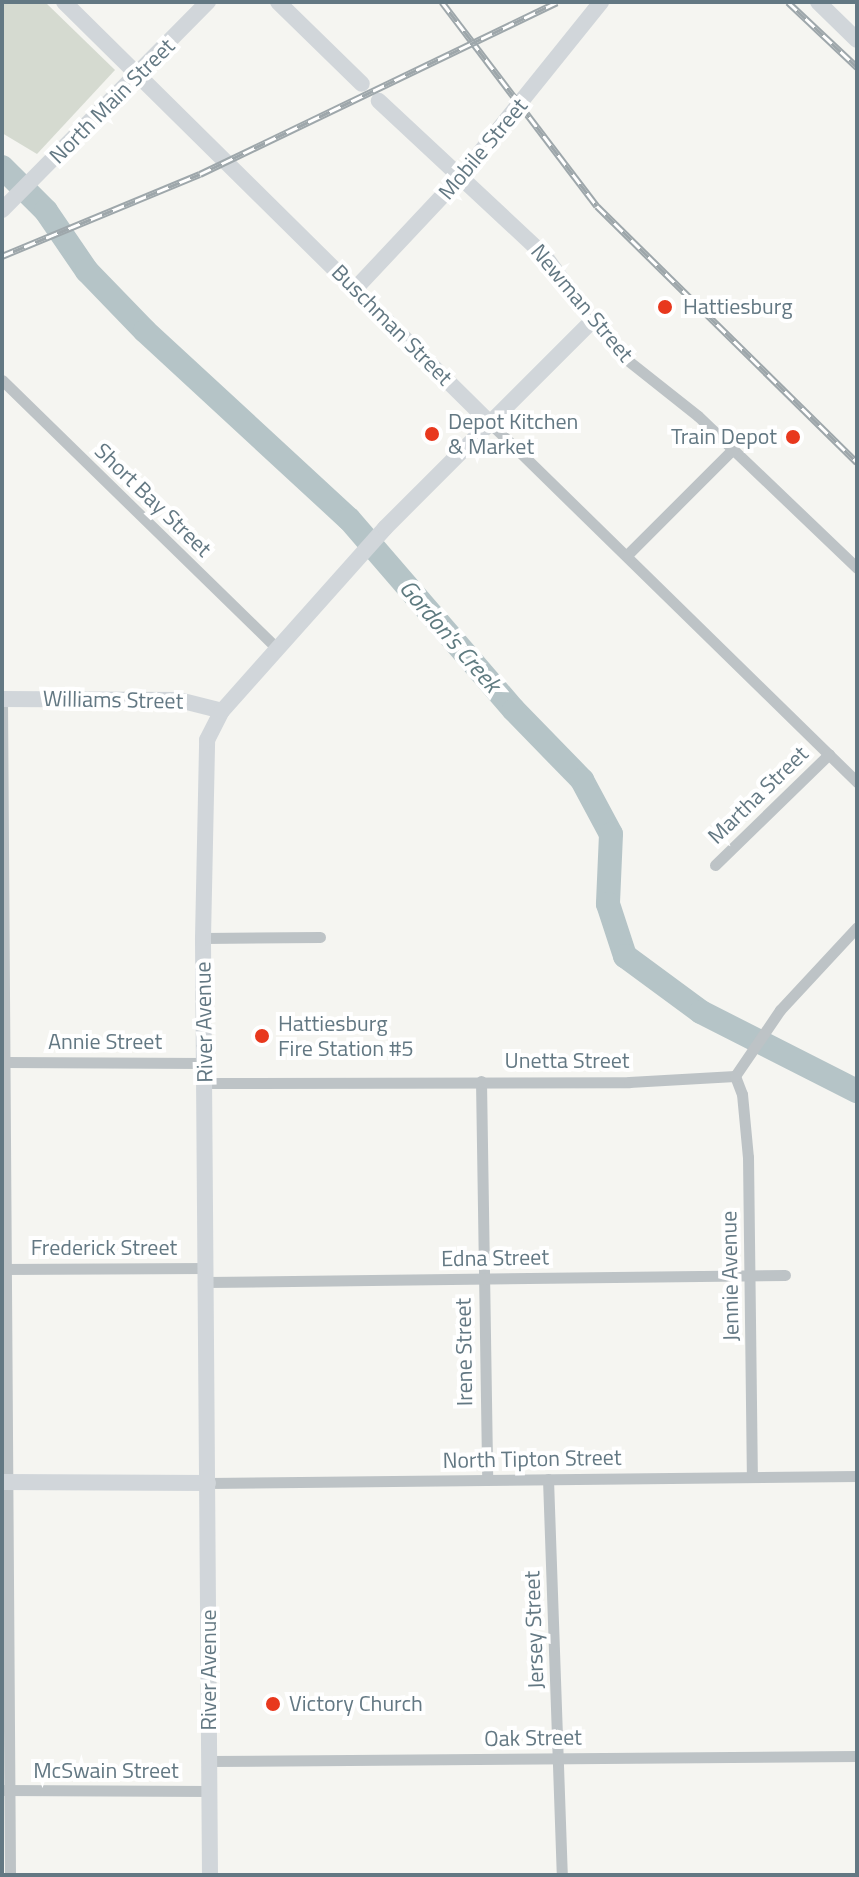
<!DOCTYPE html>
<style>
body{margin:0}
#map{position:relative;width:859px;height:1877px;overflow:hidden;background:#f5f5f1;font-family:"Titillium Web",sans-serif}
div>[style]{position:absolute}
.green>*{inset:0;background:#d5dad0}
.river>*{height:24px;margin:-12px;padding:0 12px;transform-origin:12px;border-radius:12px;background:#b5c4c7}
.street>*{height:11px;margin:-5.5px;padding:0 5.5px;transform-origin:5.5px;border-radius:5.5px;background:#bdc3c6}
.secondary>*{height:16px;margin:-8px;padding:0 8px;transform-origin:8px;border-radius:8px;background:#d1d6da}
.rail>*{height:7px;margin-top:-3.5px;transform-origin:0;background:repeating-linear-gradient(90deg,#fff 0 12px,#9ea7ab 0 24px);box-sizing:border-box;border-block:2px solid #9ea7ab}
.dots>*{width:22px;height:22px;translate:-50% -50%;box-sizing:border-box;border:4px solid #fff;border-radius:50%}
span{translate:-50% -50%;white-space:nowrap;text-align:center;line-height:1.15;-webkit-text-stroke:8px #fff;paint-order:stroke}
.street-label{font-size:22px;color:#637883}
.poi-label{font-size:22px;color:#637883}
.left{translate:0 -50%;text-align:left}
.right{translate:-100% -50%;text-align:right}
.water-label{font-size:24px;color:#5f7b80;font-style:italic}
.frame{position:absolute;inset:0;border:4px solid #637883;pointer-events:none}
</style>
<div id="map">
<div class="green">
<div style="clip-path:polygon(2px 2px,45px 2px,115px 70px,37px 154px,2px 133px)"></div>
</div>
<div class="river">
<div style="left:2px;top:167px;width:62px;rotate:45deg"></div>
<div style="left:46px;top:211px;width:73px;rotate:55.7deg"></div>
<div style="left:87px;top:271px;width:83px;rotate:46deg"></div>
<div style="left:145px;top:331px;width:277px;rotate:42.7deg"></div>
<div style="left:349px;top:519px;width:252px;rotate:49.2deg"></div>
<div style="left:514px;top:710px;width:98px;rotate:45.8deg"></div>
<div style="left:582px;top:780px;width:61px;rotate:61.8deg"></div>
<div style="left:611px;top:834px;width:70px;rotate:92.5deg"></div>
<div style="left:608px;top:904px;width:55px;rotate:71.9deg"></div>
<div style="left:625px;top:956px;width:94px;rotate:36.4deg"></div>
<div style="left:701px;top:1012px;width:175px;rotate:26.9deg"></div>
</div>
<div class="street">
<div style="left:592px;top:321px;width:45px;rotate:49.5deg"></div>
<div style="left:621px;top:355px;width:98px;rotate:38.4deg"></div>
<div style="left:698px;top:416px;width:220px;rotate:43.7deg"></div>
<div style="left:2px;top:380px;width:384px;rotate:44.3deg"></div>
<div style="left:492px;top:425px;width:511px;rotate:44.37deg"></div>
<div style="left:628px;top:554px;width:148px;rotate:-45deg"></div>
<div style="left:2px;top:699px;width:1176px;rotate:89.61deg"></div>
<div style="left:715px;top:865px;width:159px;rotate:-44.2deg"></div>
<div style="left:203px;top:938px;width:117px;rotate:-0.5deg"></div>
<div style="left:6px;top:1062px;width:198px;rotate:0.3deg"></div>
<div style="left:735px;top:1076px;width:19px;rotate:69deg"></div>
<div style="left:742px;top:1094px;width:63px;rotate:84.6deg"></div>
<div style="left:748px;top:1157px;width:319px;rotate:89.3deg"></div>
<div style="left:481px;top:1081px;width:398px;rotate:89.1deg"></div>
<div style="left:204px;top:1083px;width:425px;rotate:-0.1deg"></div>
<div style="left:629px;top:1082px;width:106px;rotate:-3.2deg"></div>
<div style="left:735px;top:1076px;width:80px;rotate:-55.7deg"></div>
<div style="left:780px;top:1010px;width:113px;rotate:-47.1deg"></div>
<div style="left:2px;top:1269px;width:204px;rotate:-0.3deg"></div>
<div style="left:206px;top:1282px;width:579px;rotate:-0.69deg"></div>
<div style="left:548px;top:1479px;width:396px;rotate:88deg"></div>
<div style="left:208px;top:1483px;width:649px;rotate:-0.62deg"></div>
<div style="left:210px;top:1761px;width:647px;rotate:-0.44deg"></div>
<div style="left:3px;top:1790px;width:207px;rotate:0.3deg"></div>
</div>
<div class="secondary">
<div style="left:64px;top:2px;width:602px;rotate:44.66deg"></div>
<div style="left:278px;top:2px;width:117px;rotate:44.3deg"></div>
<div style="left:818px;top:2px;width:54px;rotate:44.3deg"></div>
<div style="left:2px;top:210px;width:293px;rotate:-45.3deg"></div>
<div style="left:356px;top:288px;width:155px;rotate:-46.8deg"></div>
<div style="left:462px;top:175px;width:222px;rotate:-51.2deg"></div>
<div style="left:2px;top:699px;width:177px;rotate:0.3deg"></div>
<div style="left:179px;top:700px;width:44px;rotate:14.3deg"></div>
<div style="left:2px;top:1482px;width:206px;rotate:0.3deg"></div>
<div style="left:210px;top:1875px;width:937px;rotate:-90.43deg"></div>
<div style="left:203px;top:938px;width:198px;rotate:-88.8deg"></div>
<div style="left:207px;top:740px;width:33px;rotate:-63deg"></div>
<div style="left:222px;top:711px;width:245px;rotate:-48.3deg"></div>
<div style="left:385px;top:528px;width:293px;rotate:-45deg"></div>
<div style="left:592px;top:321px;width:82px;rotate:-126deg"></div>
<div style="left:544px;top:255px;width:226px;rotate:-137deg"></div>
</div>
<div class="rail">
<div style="left:442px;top:2px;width:256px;rotate:52.8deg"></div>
<div style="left:597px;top:206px;width:365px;rotate:44.6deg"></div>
<div style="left:788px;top:2px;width:95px;rotate:43.3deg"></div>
<div style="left:2px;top:256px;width:214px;rotate:-22.5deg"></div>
<div style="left:200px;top:174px;width:396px;rotate:-25.7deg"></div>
</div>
<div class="dots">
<div style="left:665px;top:307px;background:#e8381d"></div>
<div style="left:432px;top:434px;background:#e8381d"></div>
<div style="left:793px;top:437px;background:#e8381d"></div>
<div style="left:262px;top:1036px;background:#e8381d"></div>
<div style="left:273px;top:1704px;background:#e8381d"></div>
</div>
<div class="street-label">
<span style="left:112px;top:101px;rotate:-45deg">North Main Street</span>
<span style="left:483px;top:149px;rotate:-50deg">Mobile Street</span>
<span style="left:582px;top:303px;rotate:50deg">Newman Street</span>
<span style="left:392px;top:325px;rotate:45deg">Buschman Street</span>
<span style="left:153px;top:500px;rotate:44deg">Short Bay Street</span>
<span style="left:113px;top:700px;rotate:1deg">Williams Street</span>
<span style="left:758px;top:795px;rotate:-44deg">Martha Street</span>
<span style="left:204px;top:1022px;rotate:-91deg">River Avenue</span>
<span style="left:105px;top:1042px">Annie Street</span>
<span style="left:567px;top:1061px">Unetta Street</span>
<span style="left:104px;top:1248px">Frederick Street</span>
<span style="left:495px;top:1258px;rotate:-1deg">Edna Street</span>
<span style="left:730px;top:1276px;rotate:-91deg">Jennie Avenue</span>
<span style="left:464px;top:1352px;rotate:-91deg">Irene Street</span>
<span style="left:532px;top:1459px;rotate:-1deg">North Tipton Street</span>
<span style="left:534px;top:1630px;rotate:-92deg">Jersey Street</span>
<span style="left:209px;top:1670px;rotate:-90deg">River Avenue</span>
<span style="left:533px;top:1738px;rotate:-1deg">Oak Street</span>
<span style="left:106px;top:1771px">McSwain Street</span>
</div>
<div class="poi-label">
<span class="left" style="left:683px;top:307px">Hattiesburg</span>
<span class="left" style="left:448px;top:434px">Depot Kitchen<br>&amp; Market</span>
<span class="right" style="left:777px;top:437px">Train Depot</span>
<span class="left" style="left:278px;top:1036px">Hattiesburg<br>Fire Station #5</span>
<span class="left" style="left:289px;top:1704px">Victory Church</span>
</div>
<div class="water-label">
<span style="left:450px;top:636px;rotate:49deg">Gordon's Creek</span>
</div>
<div class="frame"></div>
</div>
